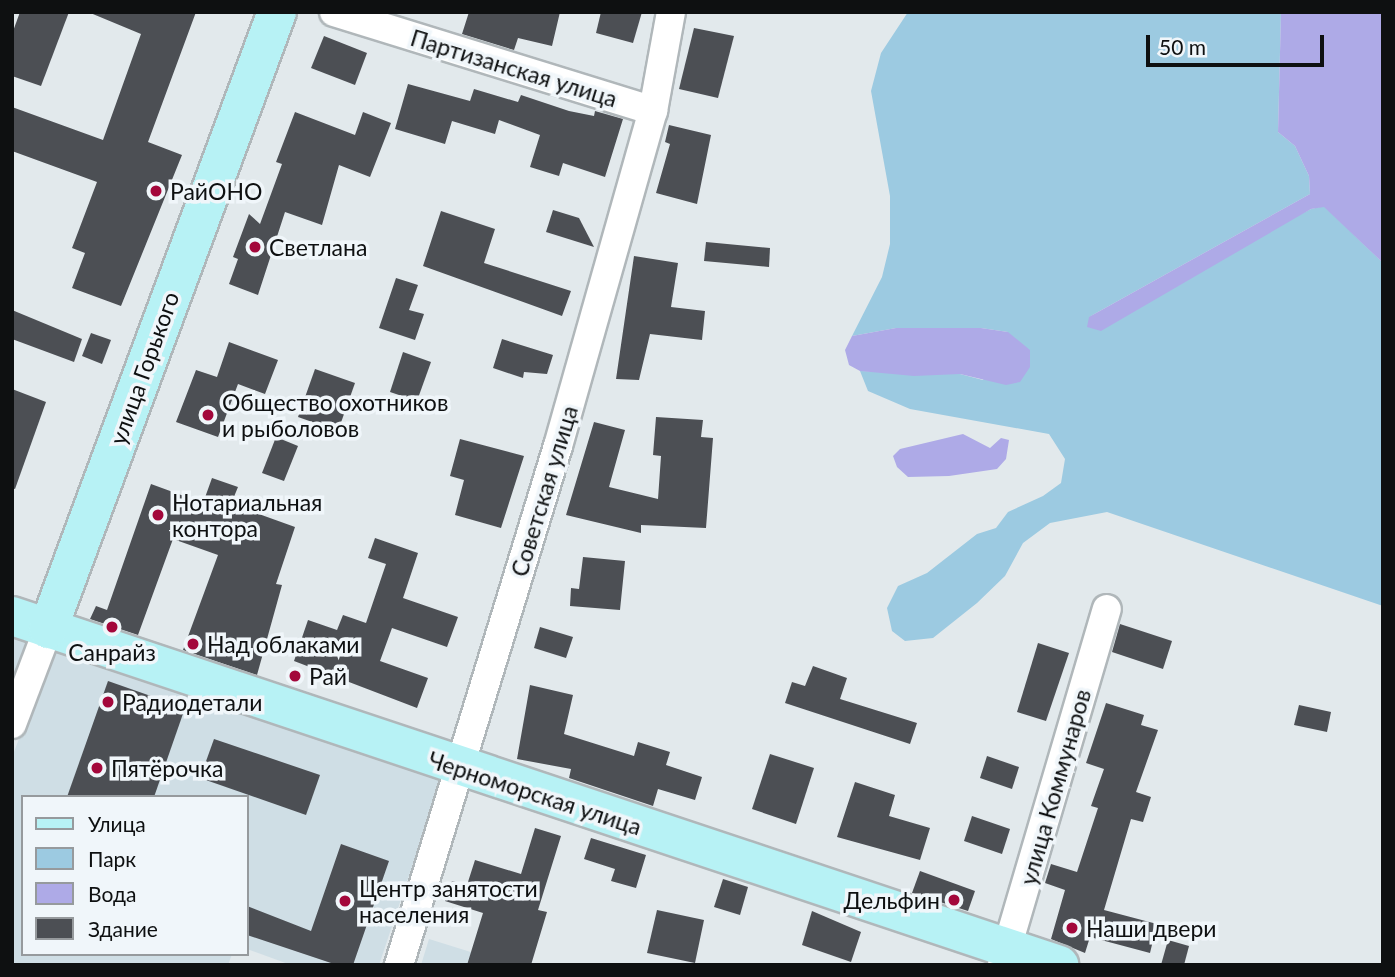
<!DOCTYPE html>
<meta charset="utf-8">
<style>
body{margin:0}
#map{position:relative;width:1395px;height:977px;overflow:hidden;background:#e2e9ec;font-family:Lato,sans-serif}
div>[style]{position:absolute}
.built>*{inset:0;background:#cfdee5}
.green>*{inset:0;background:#9ccae1}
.water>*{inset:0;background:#aeaae7}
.building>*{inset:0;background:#4c4f54}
.roads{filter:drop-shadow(2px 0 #b0b7ba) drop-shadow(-2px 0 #b0b7ba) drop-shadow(0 2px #b0b7ba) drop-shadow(0 -2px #b0b7ba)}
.street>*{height:28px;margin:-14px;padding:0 14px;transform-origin:14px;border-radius:14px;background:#fff}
.secondary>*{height:38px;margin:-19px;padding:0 19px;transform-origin:19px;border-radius:19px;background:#b7f2f5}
.dots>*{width:19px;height:19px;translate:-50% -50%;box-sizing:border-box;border:4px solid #f0f6fa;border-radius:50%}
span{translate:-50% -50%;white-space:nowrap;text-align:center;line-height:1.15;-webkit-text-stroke:7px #f0f6fa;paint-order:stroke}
.street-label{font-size:23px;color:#0e1011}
.poi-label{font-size:23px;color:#0e1011}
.left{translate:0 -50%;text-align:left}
.right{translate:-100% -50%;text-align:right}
.frame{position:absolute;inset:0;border:14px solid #0e1011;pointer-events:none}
.legend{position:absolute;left:21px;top:795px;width:228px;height:161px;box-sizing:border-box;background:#f0f6fa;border:2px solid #969a9d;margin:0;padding:9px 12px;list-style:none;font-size:21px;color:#0e1011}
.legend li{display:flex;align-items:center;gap:14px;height:35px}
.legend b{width:35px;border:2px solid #969a9d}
.scale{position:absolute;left:1146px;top:35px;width:178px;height:32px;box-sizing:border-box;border:4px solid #0e1011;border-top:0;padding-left:9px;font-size:21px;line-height:24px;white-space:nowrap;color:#0e1011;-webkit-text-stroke:5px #f0f6fa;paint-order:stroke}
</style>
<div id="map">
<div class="built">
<div style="clip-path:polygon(12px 631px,30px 637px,12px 684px)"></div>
<div style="clip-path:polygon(55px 646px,442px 777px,379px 965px,291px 965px,247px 949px,247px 797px,23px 797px,23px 954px,232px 954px,228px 965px,12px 965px,12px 757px)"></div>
<div style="clip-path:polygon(429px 939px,512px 965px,421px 965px)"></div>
</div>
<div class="green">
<div style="clip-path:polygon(908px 12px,1281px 12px,1278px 132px,1295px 146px,1309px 176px,1310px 194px,1089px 317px,1311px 209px,1324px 206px,1383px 263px,1383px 606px,1107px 512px,1050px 523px,1023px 543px,1005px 576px,977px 603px,933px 638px,905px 641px,892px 631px,887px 608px,898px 586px,927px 573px,977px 534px,996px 528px,1008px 512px,1043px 496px,1061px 483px,1065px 459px,1049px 434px,910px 409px,868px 391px,860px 371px,960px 374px,983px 380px,1008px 332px,981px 328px,896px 328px,852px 336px,882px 277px,890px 244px,890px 196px,871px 91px,881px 53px)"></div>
</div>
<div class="water">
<div style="clip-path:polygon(1281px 12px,1383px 12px,1383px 263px,1324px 207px,1311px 209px,1101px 331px,1087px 327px,1089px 317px,1310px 194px,1309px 176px,1295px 146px,1278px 132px)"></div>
<div style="clip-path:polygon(896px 328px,981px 328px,1008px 332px,1030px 350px,1030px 367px,1020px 382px,1006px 385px,960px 374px,914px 376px,860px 371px,849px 365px,845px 350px,852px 336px)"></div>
<div style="clip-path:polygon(963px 434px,990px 448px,1001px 438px,1009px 440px,1006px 459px,997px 469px,949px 476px,908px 477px,897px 467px,893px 456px,900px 449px)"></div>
</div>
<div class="building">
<div style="clip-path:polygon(20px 12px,69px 12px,41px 86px,12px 76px,12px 34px)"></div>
<div style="clip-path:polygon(88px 12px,196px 12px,148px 142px,182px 155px,121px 306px,72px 288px,85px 253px,72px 248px,97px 182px,12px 151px,12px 107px,103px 140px,141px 34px)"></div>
<div style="clip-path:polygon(469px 12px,560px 12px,552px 46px,518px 38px,514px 50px,462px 34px)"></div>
<div style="clip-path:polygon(601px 12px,642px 12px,633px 43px,596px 33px)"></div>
<div style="clip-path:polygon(694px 28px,734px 36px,718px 98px,679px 89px)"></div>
<div style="clip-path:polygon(324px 36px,367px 53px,355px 85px,311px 68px)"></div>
<div style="clip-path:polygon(408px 84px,470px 101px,474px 89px,518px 102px,521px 95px,569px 111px,594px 116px,595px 111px,623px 119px,605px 177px,563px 163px,559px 176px,530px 167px,540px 135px,499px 120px,495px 134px,452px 121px,445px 144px,395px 129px)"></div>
<div style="clip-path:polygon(295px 112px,355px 135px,363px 112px,391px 123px,370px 177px,339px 165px,322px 225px,285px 212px,258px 295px,229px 284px,238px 259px,233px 257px,249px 214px,260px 224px,282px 164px,276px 162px)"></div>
<div style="clip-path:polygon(669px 125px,711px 135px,697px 204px,656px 193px,670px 144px,665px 142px)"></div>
<div style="clip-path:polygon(553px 210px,579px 218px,594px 247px,546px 232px)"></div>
<div style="clip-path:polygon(441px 211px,495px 229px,484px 263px,571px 291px,562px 316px,423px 266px)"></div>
<div style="clip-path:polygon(706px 242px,770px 248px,769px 267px,704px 261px)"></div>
<div style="clip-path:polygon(634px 256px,678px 263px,671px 307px,705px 311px,702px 340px,650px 334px,639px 380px,616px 379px)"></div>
<div style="clip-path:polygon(396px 278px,418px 285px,409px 310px,424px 314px,415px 340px,379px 328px)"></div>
<div style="clip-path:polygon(12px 310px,82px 339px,74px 362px,12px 339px)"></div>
<div style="clip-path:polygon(91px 333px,111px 340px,102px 364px,82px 356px)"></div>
<div style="clip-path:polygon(502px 339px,553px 355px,547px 374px,524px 372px,523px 378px,493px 368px)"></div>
<div style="clip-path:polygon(229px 342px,278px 360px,265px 394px,238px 384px,218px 437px,176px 422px,196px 370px,217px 377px)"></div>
<div style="clip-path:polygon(403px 352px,431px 362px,417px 401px,390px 392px)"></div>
<div style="clip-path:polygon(315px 369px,355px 383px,338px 431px,298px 417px)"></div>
<div style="clip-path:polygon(12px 389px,46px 402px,15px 489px,12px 488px)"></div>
<div style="clip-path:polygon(656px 417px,703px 420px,701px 437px,713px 438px,706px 528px,641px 525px,641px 533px,566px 515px,594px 422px,625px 430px,609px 487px,658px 499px,661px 456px,653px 455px)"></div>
<div style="clip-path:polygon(276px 437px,298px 446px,284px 481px,262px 473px)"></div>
<div style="clip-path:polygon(460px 439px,524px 456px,501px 528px,455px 515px,464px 480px,450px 476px)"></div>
<div style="clip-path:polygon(212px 478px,238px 487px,231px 504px,295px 527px,276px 584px,282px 585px,257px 675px,183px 650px,218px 555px,173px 539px,138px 635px,90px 619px,96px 606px,107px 610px,151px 484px,203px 503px)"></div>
<div style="clip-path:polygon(375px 538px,418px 553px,403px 598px,458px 617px,447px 647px,392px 628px,380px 661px,428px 678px,417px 708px,294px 661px,308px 620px,337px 630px,343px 615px,366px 623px,386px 564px,368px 558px)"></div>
<div style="clip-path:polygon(583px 557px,625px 561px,620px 610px,570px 606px,571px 588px,579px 589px)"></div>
<div style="clip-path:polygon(1120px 624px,1172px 641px,1163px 669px,1112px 652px)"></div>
<div style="clip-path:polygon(540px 627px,573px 637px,566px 658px,534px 648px)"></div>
<div style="clip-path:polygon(1038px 643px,1069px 653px,1046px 721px,1017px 712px)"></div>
<div style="clip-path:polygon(813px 666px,847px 678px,840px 699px,917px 723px,910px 744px,785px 703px,792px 682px,805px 686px)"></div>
<div style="clip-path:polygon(108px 681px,185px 708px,154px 797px,67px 797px)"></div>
<div style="clip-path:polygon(530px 685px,573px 695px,564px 734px,634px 756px,638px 742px,670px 752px,666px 765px,702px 777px,695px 800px,658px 789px,653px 806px,569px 778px,571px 769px,517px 759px)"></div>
<div style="clip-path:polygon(1106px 703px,1144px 715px,1141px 725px,1158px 730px,1136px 792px,1151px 797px,1143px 822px,1131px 819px,1104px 910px,1157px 924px,1150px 953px,1090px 937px,1085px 953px,1051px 939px,1065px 890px,1045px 883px,1051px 864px,1077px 872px,1098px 808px,1091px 806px,1104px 769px,1086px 763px)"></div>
<div style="clip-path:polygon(1299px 705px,1331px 712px,1327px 732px,1294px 725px)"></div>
<div style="clip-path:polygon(214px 739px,320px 775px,306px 815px,200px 778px)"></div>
<div style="clip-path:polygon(770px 754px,814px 768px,796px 824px,752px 809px)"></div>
<div style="clip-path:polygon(987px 756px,1019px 767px,1012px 789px,980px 778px)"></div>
<div style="clip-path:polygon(855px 782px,895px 795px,889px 816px,930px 828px,920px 860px,837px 837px)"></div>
<div style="clip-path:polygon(972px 816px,1010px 829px,1002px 854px,964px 841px)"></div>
<div style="clip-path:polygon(535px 828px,561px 836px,538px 910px,547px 912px,531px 965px,467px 965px,483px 913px,445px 901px,452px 881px,467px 885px,475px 860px,521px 874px)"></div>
<div style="clip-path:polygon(591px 838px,646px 855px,636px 888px,611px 881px,615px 869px,584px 859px)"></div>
<div style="clip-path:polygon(341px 844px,389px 861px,353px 965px,337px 965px,247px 935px,247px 906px,311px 931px)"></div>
<div style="clip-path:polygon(920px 871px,975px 891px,968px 911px,912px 893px)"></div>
<div style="clip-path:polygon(723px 879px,748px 887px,740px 915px,714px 907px)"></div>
<div style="clip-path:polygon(657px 910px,704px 920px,695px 963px,647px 953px)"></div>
<div style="clip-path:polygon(812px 911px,861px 932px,851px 962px,802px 945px)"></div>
<div style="clip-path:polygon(1168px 940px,1189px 946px,1184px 965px,1161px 965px)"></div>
</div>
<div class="roads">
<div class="street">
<div style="left:334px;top:12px;width:334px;rotate:17.2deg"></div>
<div style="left:12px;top:724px;width:102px;rotate:-69.2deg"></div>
<div style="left:399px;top:965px;width:543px;rotate:-72.97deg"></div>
<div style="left:558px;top:446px;width:348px;rotate:-74.2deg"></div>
<div style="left:653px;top:111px;width:101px;rotate:-79.7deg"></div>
<div style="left:1002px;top:965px;width:371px;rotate:-73.6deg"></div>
</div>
<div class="secondary">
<div style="left:12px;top:616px;width:1104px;rotate:18.43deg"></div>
<div style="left:48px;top:629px;width:658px;rotate:-69.64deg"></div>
</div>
</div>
<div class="dots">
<div style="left:156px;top:191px;background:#a3073b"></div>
<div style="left:255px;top:247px;background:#a3073b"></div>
<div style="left:208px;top:415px;background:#a3073b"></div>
<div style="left:158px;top:515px;background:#a3073b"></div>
<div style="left:112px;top:627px;background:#a3073b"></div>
<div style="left:193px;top:644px;background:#a3073b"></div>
<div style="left:295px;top:676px;background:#a3073b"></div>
<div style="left:108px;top:702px;background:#a3073b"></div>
<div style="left:97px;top:768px;background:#a3073b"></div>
<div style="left:954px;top:900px;background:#a3073b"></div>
<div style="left:345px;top:901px;background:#a3073b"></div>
<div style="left:1072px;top:928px;background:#a3073b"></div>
</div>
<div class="street-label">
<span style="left:514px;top:68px;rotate:17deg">Партизанская улица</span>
<span style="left:144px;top:368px;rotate:-70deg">улица Горького</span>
<span style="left:544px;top:491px;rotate:-73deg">Советская улица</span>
<span style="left:1055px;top:787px;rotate:-74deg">улица Коммунаров</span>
<span style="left:535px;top:793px;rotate:18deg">Черноморская улица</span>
</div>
<div class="poi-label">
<span class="left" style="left:170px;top:191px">РайОНО</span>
<span class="left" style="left:269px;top:247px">Светлана</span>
<span class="left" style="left:222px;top:415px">Общество охотников<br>и рыболовов</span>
<span class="left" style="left:172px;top:515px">Нотариальная<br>контора</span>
<span class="left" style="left:207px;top:644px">Над облаками</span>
<span style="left:112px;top:652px">Санрайз</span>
<span class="left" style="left:309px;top:676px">Рай</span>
<span class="left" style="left:122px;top:702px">Радиодетали</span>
<span class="left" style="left:111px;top:768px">Пятёрочка</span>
<span class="left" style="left:359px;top:901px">Центр занятости<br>населения</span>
<span class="right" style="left:940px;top:900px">Дельфин</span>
<span class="left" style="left:1086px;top:928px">Наши двери</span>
</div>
<div class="frame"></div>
<ul class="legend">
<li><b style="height:9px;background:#b7f2f5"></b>Улица</li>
<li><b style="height:19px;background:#9ccae1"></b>Парк</li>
<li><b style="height:19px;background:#aeaae7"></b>Вода</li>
<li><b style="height:19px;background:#4c4f54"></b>Здание</li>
</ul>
<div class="scale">50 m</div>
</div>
